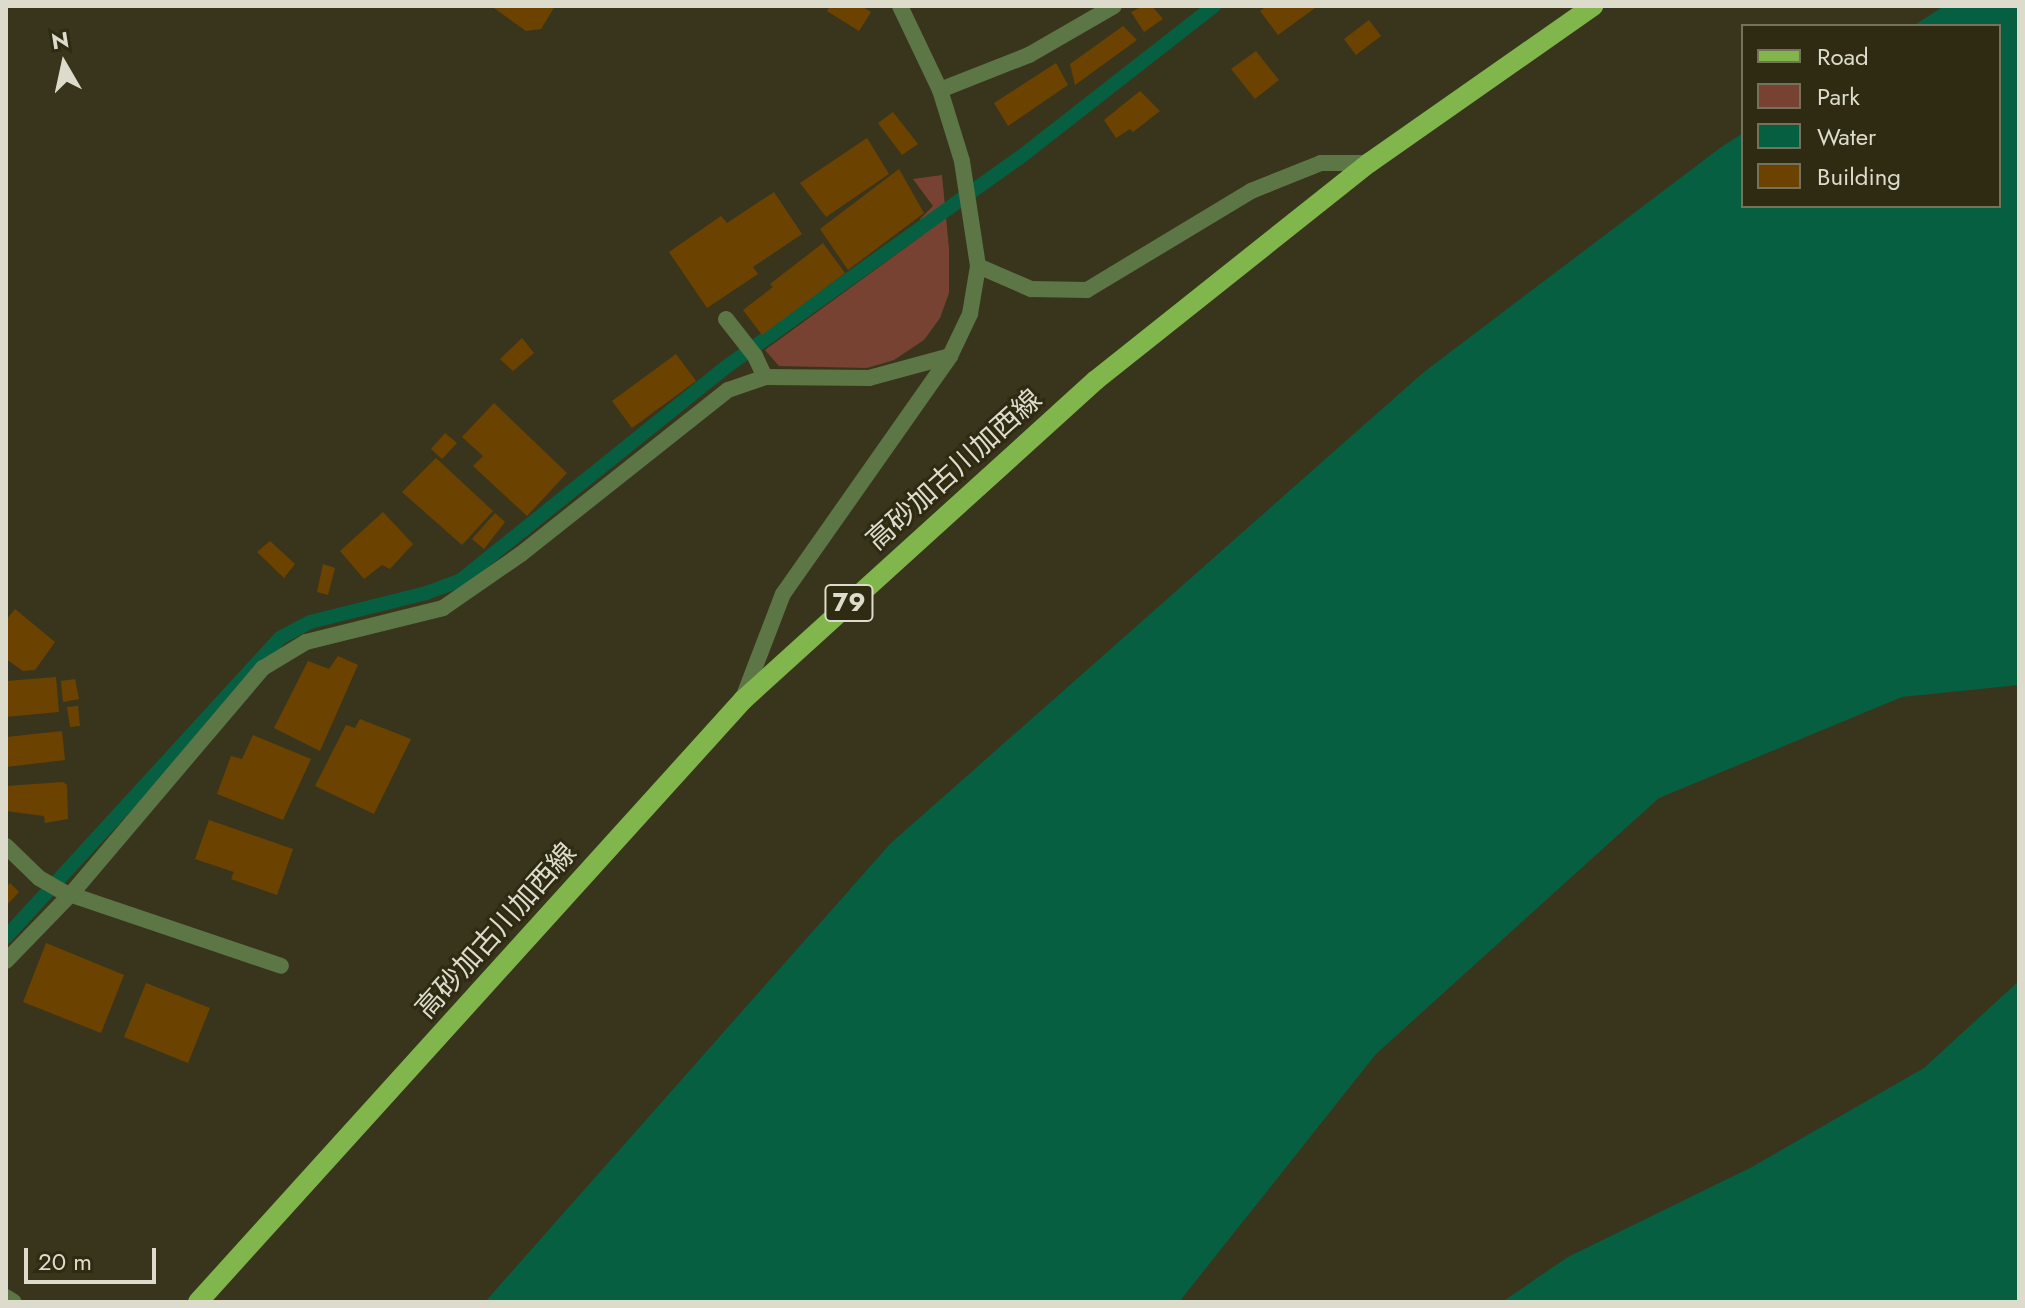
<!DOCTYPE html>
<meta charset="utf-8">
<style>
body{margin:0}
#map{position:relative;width:2025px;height:1308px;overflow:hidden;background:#39351c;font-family:Jost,"Noto Sans JP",sans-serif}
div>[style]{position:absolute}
.green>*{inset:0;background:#784232}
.water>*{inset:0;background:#075f41}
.stream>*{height:14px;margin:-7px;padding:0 7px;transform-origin:7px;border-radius:7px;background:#075f41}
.building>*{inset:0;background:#6c4200}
.minor>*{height:16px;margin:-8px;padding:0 8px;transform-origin:8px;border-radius:8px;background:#5c7645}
.primary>*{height:20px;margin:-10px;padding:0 10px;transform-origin:10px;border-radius:10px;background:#81b64c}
span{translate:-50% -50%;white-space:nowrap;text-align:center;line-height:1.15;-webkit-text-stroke:6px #2e2b12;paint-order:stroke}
.shield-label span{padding:2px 6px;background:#2e2b12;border:2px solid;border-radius:6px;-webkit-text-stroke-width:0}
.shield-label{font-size:26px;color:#dddbcc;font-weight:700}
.street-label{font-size:28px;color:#dddbcc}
.frame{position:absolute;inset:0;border:8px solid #dddbcc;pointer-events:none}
.legend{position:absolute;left:1741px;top:24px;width:260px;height:184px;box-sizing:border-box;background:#2e2b12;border:2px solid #74715c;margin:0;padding:10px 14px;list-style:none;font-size:24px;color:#dddbcc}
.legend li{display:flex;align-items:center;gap:16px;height:40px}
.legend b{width:40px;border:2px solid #74715c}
.north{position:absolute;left:24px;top:24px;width:80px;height:80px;-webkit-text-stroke:6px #2e2b12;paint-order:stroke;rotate:351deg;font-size:22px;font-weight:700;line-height:32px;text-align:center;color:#dddbcc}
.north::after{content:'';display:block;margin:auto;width:28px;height:36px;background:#dddbcc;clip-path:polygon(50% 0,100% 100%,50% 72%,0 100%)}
.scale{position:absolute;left:24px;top:1248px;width:132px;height:36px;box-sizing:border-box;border:4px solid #dddbcc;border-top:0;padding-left:10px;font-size:24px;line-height:28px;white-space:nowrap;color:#dddbcc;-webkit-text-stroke:6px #2e2b12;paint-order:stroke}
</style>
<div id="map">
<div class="green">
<div style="clip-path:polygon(942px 175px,949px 249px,949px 293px,940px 318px,924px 340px,894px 360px,867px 368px,779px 366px,765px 350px,923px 235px,920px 219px,933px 206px,913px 179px)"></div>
</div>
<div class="water">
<div style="clip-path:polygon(1944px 6px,2019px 6px,2019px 685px,1902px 697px,1659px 798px,1376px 1054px,1179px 1302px,485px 1302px,890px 844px,1424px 372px,1720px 148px,1743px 133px,1743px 206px,1999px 206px,1999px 26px,1913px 26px)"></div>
<div style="clip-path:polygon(2019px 981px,2019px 1302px,1502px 1302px,1568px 1257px,1752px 1167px,1924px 1068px)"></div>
</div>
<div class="stream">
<div style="left:6px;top:937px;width:406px;rotate:-47.5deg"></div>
<div style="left:280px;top:638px;width:34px;rotate:-28deg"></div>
<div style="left:310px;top:622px;width:120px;rotate:-14deg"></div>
<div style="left:426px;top:593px;width:37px;rotate:-20deg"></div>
<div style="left:461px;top:580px;width:340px;rotate:-38.8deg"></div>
<div style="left:726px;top:367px;width:359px;rotate:-35.5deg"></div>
<div style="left:1018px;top:159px;width:249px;rotate:-38deg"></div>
</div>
<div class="building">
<div style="clip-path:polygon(491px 6px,555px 6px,541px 29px,526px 31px)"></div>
<div style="clip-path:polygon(830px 6px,861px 6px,871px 12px,859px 31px,827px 11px)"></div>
<div style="clip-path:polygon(1143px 6px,1152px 6px,1163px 19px,1144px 32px,1131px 12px)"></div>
<div style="clip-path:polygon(1267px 6px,1314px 6px,1315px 8px,1278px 35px,1260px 11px)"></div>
<div style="clip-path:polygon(1369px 20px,1381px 36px,1356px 55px,1344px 39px)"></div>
<div style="clip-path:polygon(1123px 26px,1137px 40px,1075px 85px,1070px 64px)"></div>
<div style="clip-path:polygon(1256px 51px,1279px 80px,1255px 99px,1231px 69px)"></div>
<div style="clip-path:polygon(1056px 63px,1068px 85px,1008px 126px,994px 103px)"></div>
<div style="clip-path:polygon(1140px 91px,1160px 111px,1133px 132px,1130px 129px,1116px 138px,1104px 120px)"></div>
<div style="clip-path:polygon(893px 112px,918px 144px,902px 155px,878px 123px)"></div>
<div style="clip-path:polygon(867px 138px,889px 174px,826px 217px,800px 183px)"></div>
<div style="clip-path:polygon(899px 169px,924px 213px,848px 270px,820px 229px)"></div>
<div style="clip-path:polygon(774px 192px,802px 234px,753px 267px,758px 274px,707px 308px,669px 252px,721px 216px,727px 223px)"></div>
<div style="clip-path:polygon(823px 243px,845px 273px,762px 335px,743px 310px,773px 287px,770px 284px)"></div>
<div style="clip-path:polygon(522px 338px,534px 353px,513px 371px,500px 359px)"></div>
<div style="clip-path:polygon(676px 354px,696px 381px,632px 428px,612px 401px)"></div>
<div style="clip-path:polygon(494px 403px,567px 473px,527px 516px,473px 466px,483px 456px,462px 437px)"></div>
<div style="clip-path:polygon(445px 433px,457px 443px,442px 459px,431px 449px)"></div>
<div style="clip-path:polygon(436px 458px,493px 511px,462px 545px,402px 492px)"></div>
<div style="clip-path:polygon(383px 512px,413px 544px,390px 569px,382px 565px,364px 579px,340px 551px)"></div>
<div style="clip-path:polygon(495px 513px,505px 522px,484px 549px,472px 539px)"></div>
<div style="clip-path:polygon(270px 541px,295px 564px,284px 578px,257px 552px)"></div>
<div style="clip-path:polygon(323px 564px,335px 568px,328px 595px,317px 592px)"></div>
<div style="clip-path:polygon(15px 609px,55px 642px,35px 670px,23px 671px,6px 659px,6px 620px)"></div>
<div style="clip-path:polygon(338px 656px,358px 665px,320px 751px,274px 728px,308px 661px,329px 669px)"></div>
<div style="clip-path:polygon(56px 677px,59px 712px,6px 717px,6px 681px)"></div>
<div style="clip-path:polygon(75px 679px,79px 699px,63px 702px,61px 681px)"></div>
<div style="clip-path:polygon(78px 706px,80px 726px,70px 727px,67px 707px)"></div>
<div style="clip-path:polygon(360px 719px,411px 739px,374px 814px,315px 786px,346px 725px,355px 728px)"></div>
<div style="clip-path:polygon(62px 731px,65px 760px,6px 767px,6px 737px)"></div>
<div style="clip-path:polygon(253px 735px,311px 759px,283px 820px,217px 794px,231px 756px,242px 759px)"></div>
<div style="clip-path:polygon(63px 782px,67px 785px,68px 819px,45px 823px,44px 816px,6px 811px,6px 786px)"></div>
<div style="clip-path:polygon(209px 820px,293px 849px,277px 895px,231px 879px,234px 872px,195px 859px)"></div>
<div style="clip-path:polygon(10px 883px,19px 892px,6px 906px,6px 887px)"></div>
<div style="clip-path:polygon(46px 943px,124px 975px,101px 1033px,23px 1002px)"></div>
<div style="clip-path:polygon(146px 983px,210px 1008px,188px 1063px,124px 1037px)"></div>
</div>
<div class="minor">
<div style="left:940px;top:90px;width:96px;rotate:-21.5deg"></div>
<div style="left:1029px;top:55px;width:98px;rotate:-30deg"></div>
<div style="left:978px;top:266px;width:58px;rotate:23.5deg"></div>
<div style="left:1031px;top:289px;width:56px;rotate:1deg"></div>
<div style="left:1087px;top:290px;width:192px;rotate:-31.1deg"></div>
<div style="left:1251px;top:191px;width:75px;rotate:-21.8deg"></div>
<div style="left:1321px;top:163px;width:48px"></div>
<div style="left:726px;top:319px;width:47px;rotate:51.9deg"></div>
<div style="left:755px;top:356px;width:23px;rotate:65deg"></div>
<div style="left:765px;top:377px;width:104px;rotate:0.6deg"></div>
<div style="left:869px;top:378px;width:84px;rotate:-15.2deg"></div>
<div style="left:743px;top:698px;width:111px;rotate:-69deg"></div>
<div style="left:783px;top:594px;width:291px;rotate:-54.9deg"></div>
<div style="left:950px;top:356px;width:47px;rotate:-64.5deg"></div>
<div style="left:970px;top:314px;width:49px;rotate:-80.5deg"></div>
<div style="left:978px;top:266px;width:106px;rotate:-98.7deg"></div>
<div style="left:962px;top:161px;width:74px;rotate:-107.2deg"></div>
<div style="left:940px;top:90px;width:93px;rotate:-115.5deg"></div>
<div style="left:6px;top:846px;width:46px;rotate:44.1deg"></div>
<div style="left:39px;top:878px;width:28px;rotate:30deg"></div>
<div style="left:63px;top:892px;width:230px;rotate:18.7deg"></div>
<div style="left:6px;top:961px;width:95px;rotate:-45.9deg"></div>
<div style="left:72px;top:893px;width:295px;rotate:-49.7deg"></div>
<div style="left:263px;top:668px;width:50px;rotate:-31.2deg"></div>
<div style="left:306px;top:642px;width:141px;rotate:-13.9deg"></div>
<div style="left:443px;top:608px;width:95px;rotate:-34.7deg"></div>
<div style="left:521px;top:554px;width:264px;rotate:-38.4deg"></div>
<div style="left:728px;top:390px;width:39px;rotate:-19deg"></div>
<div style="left:6px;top:1297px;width:9px;rotate:32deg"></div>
</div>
<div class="primary">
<div style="left:198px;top:1302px;width:812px;rotate:-47.84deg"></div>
<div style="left:743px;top:700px;width:476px;rotate:-42.2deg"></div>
<div style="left:1096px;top:380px;width:349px;rotate:-38.5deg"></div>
<div style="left:1369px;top:163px;width:274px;rotate:-35deg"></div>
</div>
<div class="shield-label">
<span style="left:849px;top:603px">79</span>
</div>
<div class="street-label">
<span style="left:954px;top:470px;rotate:-42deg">高砂加古川加西線</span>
<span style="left:496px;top:931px;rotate:-48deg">高砂加古川加西線</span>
</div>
<div class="frame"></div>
<ul class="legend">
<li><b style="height:10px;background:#81b64c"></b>Road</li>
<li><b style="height:22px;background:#784232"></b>Park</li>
<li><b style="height:22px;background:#075f41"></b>Water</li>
<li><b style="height:22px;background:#6c4200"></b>Building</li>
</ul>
<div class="north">N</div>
<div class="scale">20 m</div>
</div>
